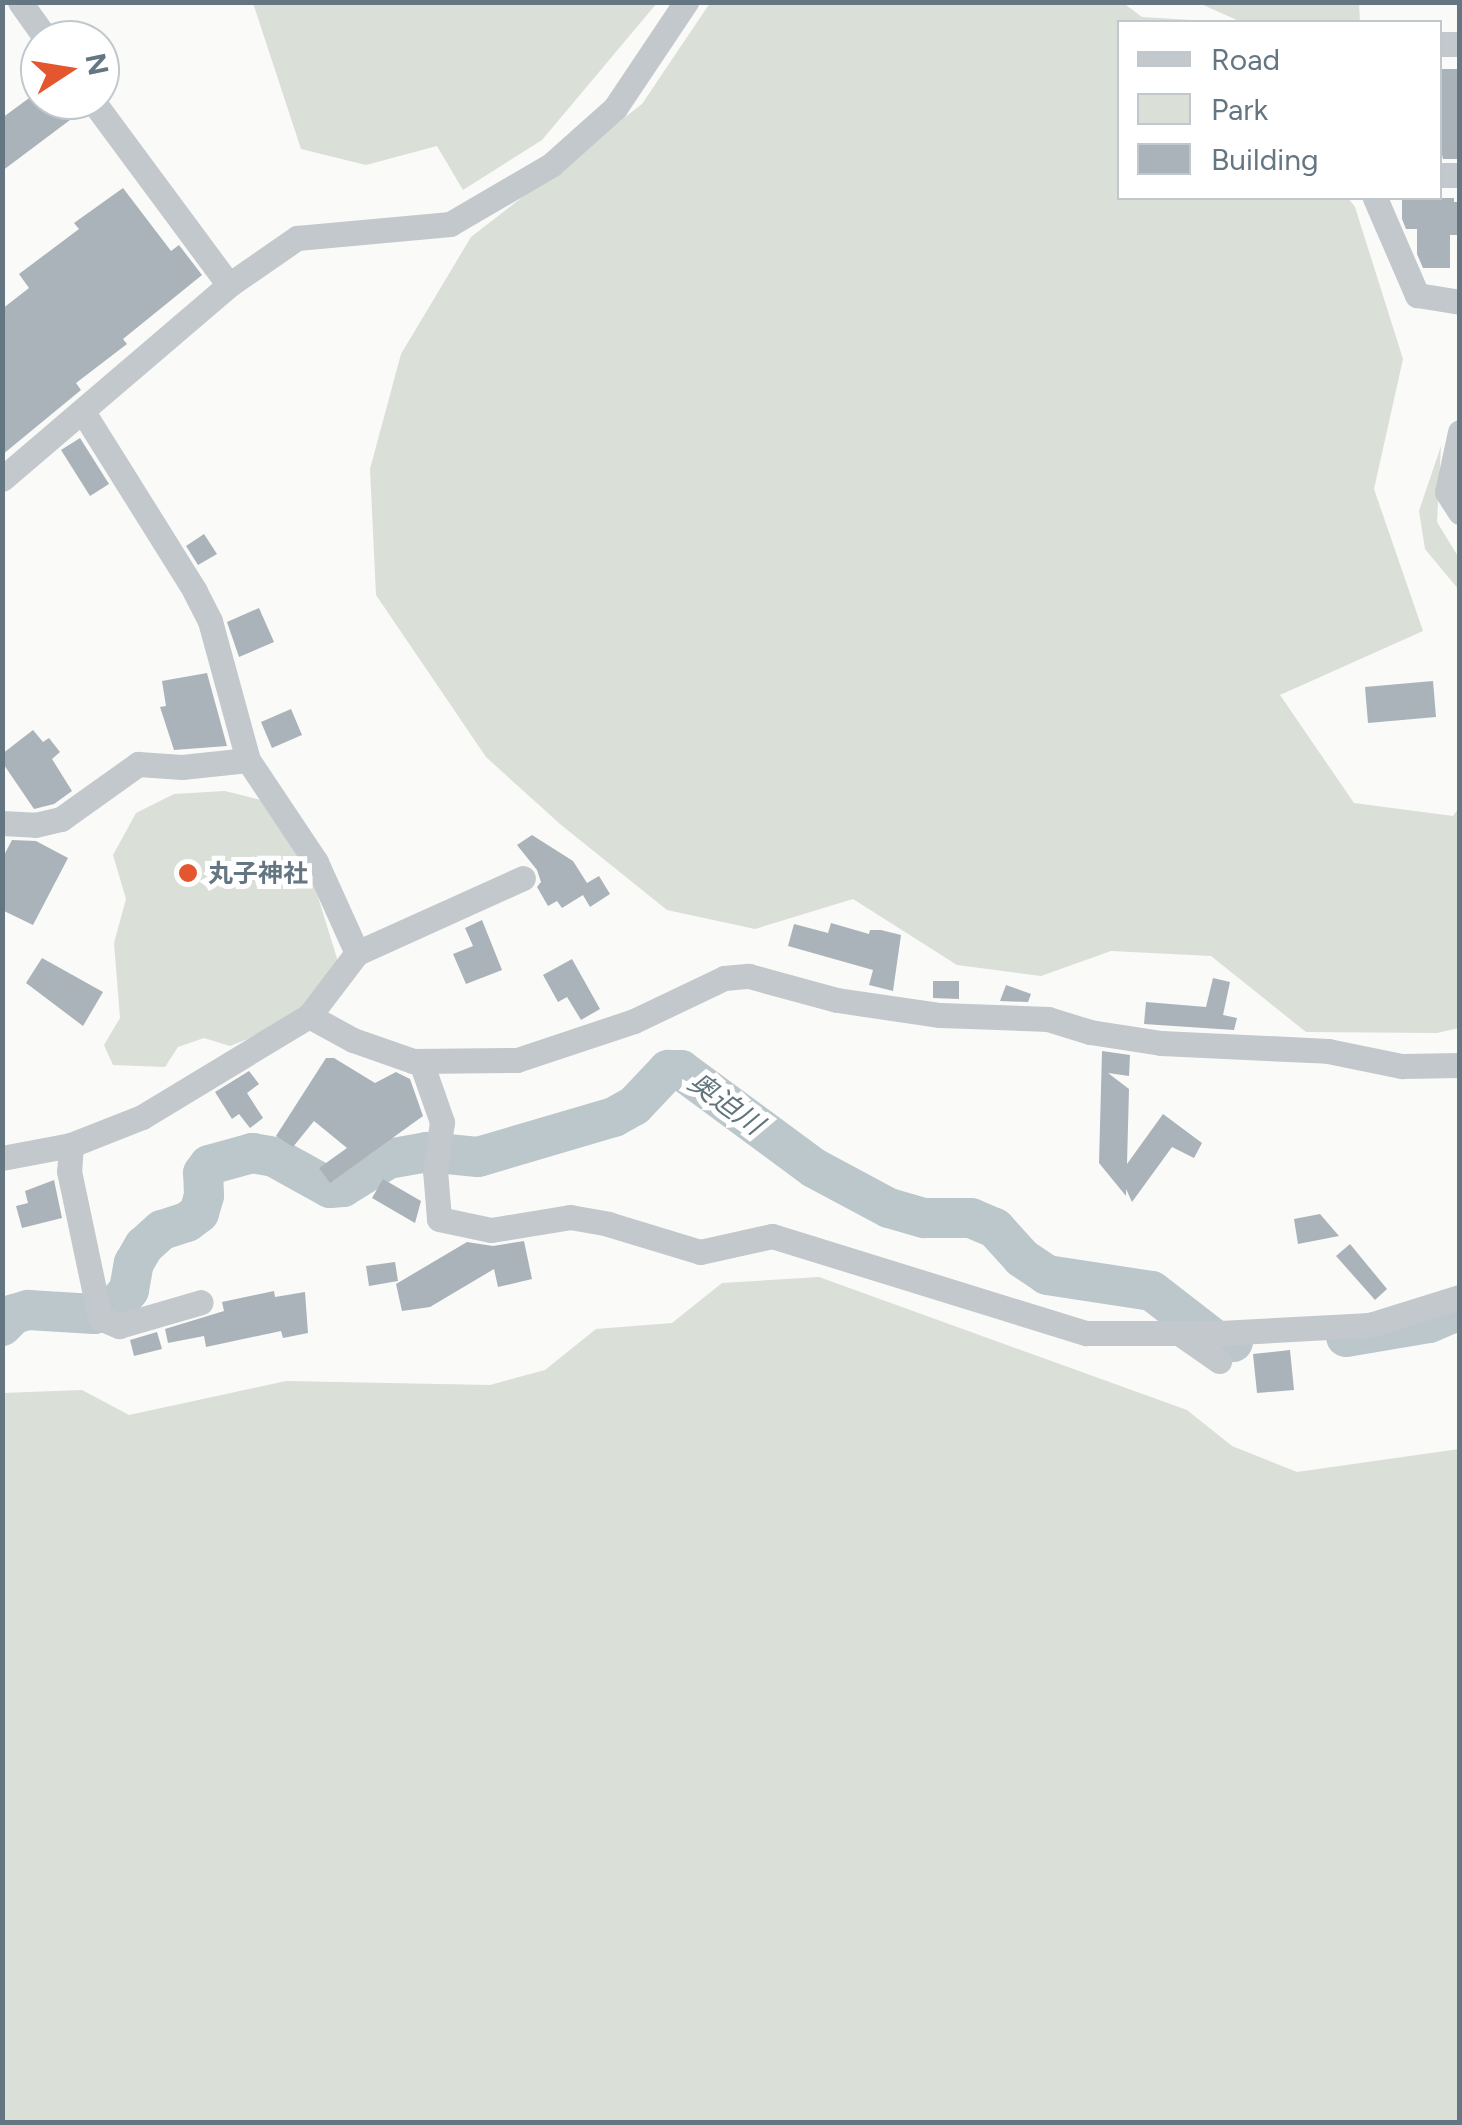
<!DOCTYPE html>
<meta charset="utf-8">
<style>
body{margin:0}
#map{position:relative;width:1462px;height:2125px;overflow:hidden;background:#fafaf8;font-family:Figtree,"Noto Sans JP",sans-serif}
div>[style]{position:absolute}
.green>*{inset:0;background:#dadfd7}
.river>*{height:40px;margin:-20px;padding:0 20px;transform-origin:20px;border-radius:20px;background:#bbc7cb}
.building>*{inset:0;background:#aab3b9}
.street>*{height:25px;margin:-12.5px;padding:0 12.5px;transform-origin:12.5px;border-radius:12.5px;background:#c3c8cc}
.dots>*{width:28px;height:28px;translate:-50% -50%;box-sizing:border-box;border:5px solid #fff;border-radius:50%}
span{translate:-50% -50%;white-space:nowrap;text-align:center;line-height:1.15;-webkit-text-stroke:10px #fff;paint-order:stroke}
.poi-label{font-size:25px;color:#657683;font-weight:700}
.left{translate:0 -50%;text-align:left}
.water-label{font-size:28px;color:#60757c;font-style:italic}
.frame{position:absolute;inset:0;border:5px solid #657683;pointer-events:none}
.legend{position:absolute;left:1117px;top:20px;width:325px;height:180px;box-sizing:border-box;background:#fff;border:2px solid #c1c8cd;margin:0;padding:12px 18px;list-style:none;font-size:30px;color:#657683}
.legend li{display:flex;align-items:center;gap:20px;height:50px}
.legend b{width:50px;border:2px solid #c1c8cd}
.north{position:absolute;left:20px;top:20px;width:100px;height:100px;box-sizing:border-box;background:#fff;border:2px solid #c1c8cd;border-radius:50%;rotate:78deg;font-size:28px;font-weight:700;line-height:40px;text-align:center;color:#657683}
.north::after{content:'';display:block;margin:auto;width:35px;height:45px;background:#e4572e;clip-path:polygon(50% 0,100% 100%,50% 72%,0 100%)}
</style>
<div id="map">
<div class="green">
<div style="clip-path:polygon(1122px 2px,1142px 17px,1225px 22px,1120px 22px,1120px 198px,1348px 198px,1355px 207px,1403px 359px,1374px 489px,1423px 631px,1280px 695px,1354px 803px,1453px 816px,1459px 808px,1459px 1028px,1437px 1033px,1306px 1032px,1211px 956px,1111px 951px,1041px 976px,957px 965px,853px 899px,755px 929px,667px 910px,560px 824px,486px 757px,376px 595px,370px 469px,401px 354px,471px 237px,642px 104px,710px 3px)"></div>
<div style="clip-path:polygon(253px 3px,253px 2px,657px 3px,542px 140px,463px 190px,437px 146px,366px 165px,301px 149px)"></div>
<div style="clip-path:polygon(1199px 3px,1359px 3px,1360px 22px,1241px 22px)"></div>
<div style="clip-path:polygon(1441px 446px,1437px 522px,1459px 558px,1459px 590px,1425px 549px,1419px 511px)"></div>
<div style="clip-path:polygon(225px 791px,261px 800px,309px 868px,340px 968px,330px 986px,273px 1029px,230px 1046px,204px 1038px,178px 1047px,165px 1067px,113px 1065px,104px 1045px,120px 1018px,114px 943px,126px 899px,113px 855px,136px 813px,174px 794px)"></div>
<div style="clip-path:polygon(819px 1277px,1187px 1410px,1232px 1446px,1297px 1472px,1459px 1449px,1459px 2122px,3px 2122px,3px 1393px,82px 1390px,129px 1415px,286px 1381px,490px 1385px,545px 1370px,596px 1329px,672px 1323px,722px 1283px)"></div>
</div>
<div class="river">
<div style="left:2px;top:1326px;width:17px;rotate:-45deg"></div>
<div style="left:14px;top:1314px;width:15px;rotate:-16deg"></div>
<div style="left:28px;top:1310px;width:66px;rotate:3.5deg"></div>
<div style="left:94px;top:1314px;width:25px;rotate:-23deg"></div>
<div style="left:117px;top:1304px;width:18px;rotate:-49deg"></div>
<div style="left:129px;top:1290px;width:27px;rotate:-80deg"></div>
<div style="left:134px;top:1263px;width:20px;rotate:-60deg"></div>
<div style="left:144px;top:1246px;width:24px;rotate:-42deg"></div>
<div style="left:162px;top:1230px;width:26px;rotate:-18deg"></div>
<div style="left:187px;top:1222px;width:15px;rotate:-37deg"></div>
<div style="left:199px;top:1213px;width:18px;rotate:-74deg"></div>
<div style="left:204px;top:1196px;width:23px;rotate:-92deg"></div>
<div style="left:203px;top:1173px;width:10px;rotate:-53deg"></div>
<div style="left:209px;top:1165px;width:45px;rotate:-15.6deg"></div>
<div style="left:252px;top:1153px;width:22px;rotate:10deg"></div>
<div style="left:274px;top:1157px;width:64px;rotate:29deg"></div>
<div style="left:330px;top:1188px;width:13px;rotate:-4deg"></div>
<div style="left:343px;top:1187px;width:53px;rotate:-31.9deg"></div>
<div style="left:388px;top:1159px;width:40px;rotate:-10deg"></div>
<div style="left:427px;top:1152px;width:51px;rotate:5.6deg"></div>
<div style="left:478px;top:1157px;width:142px;rotate:-16.4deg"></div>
<div style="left:614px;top:1117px;width:23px;rotate:-29deg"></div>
<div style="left:634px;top:1106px;width:50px;rotate:-46.6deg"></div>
<div style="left:668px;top:1070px;width:13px"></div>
<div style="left:681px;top:1070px;width:165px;rotate:36.4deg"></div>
<div style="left:814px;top:1168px;width:85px;rotate:28.1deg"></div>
<div style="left:889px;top:1208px;width:37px;rotate:16deg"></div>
<div style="left:925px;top:1218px;width:46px"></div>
<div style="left:971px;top:1218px;width:26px;rotate:23deg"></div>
<div style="left:995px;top:1228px;width:40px;rotate:48deg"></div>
<div style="left:1022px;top:1258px;width:30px;rotate:34deg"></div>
<div style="left:1047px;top:1275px;width:106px;rotate:8.7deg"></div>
<div style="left:1152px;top:1291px;width:85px;rotate:37.8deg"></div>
<div style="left:1219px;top:1343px;width:14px;rotate:-4deg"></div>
<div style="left:1346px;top:1337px;width:84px;rotate:-9.6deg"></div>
<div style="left:1429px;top:1323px;width:34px;rotate:-23deg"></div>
</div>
<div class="building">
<div style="clip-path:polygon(1440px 69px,1458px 69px,1460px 159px,1443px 159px,1440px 146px)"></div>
<div style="clip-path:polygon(40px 90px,40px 100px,54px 100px,70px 120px,2px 171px,2px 118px)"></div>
<div style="clip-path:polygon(123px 188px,171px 251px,179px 245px,202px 275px,123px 339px,127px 344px,76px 383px,81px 390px,2px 455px,2px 309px,29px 288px,19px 274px,79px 229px,74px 223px)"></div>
<div style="clip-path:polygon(1402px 198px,1454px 198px,1454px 202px,1460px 202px,1460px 235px,1450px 235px,1450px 268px,1423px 268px,1417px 254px,1417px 229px,1406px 229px,1402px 219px)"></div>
<div style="clip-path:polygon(80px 438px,109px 484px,90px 496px,61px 450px)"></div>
<div style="clip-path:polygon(204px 534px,217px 554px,198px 565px,186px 546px)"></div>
<div style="clip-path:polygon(259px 608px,274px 642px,239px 657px,227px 622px)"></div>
<div style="clip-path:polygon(207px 673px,227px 746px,174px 750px,160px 707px,166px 706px,162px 681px)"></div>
<div style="clip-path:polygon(1433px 681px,1436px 717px,1368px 723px,1365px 687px)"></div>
<div style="clip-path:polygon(291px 709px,302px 735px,272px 748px,261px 722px)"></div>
<div style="clip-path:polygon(33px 730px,43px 742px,49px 738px,60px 752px,52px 759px,72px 791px,54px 804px,34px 809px,2px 762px,2px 754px)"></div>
<div style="clip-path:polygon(532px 835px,573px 861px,587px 883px,599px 876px,610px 894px,590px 907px,583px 895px,562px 908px,557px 901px,548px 906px,537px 887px,541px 882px,537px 870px,517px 845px)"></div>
<div style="clip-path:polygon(12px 840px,36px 841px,68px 858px,33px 925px,2px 910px,2px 859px)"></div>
<div style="clip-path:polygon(482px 920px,502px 970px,466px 984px,453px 954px,473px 946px,465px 928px)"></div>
<div style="clip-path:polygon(831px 923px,869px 934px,870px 930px,881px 930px,901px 935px,893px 991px,869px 985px,873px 970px,788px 946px,794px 924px,828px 933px)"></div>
<div style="clip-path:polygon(42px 958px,103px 992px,83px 1026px,26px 983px)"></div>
<div style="clip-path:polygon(572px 959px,600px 1009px,581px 1020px,567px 997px,558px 1002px,543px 975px)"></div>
<div style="clip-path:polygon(1213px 978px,1230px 982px,1223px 1015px,1237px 1018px,1234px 1030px,1144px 1024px,1146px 1002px,1206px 1007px)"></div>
<div style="clip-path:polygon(933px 981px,959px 981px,959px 999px,933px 998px)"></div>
<div style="clip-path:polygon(1006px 985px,1031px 994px,1028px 1002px,1000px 1001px)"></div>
<div style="clip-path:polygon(1102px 1051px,1130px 1055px,1129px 1076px,1108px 1073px,1129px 1089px,1127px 1164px,1163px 1114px,1202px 1143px,1194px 1158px,1172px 1147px,1132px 1202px,1126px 1189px,1126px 1196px,1099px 1163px)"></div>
<div style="clip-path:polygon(326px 1058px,334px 1058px,375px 1083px,396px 1072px,410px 1079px,423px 1116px,330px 1183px,319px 1168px,347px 1148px,314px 1121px,293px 1147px,276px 1136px)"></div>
<div style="clip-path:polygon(249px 1071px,259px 1084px,247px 1093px,263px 1118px,250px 1128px,239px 1114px,232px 1119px,215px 1092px)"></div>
<div style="clip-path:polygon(383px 1179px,421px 1201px,415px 1223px,372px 1198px)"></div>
<div style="clip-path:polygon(54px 1180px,62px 1218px,22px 1228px,16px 1206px,28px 1203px,25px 1191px)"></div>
<div style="clip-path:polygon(1320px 1214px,1339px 1236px,1298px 1244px,1294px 1219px)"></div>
<div style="clip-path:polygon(524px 1241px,532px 1279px,498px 1287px,494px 1269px,430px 1307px,402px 1311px,396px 1284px,467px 1242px,493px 1246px)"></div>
<div style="clip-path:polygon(1350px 1244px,1387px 1289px,1375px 1300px,1336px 1256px)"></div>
<div style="clip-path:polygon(395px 1262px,398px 1281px,369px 1286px,366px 1266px)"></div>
<div style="clip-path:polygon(274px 1291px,275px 1297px,305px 1292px,308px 1333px,283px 1338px,281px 1331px,206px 1347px,204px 1336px,168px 1343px,165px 1329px,224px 1311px,222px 1302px)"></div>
<div style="clip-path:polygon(157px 1332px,162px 1349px,134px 1356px,130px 1340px)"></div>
<div style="clip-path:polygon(1290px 1350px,1294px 1390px,1257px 1393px,1253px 1354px)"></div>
</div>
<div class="street">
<div style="left:20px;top:2px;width:47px;rotate:54.6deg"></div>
<div style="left:1440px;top:44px;width:20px"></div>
<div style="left:92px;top:100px;width:230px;rotate:53.5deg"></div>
<div style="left:1440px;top:175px;width:20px"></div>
<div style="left:1375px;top:198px;width:106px;rotate:66.6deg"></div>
<div style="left:1417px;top:295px;width:44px;rotate:9.2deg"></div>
<div style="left:1460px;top:432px;width:61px;rotate:102.2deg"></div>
<div style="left:1447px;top:492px;width:24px;rotate:57deg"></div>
<div style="left:2px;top:479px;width:299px;rotate:-40.5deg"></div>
<div style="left:229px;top:285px;width:83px;rotate:-34.7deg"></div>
<div style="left:297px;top:238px;width:154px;rotate:-5.2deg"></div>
<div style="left:450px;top:224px;width:117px;rotate:-30.3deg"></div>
<div style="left:551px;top:165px;width:86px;rotate:-41.7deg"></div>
<div style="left:615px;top:108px;width:128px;rotate:-56.2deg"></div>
<div style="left:2px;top:823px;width:33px;rotate:3deg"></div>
<div style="left:35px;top:825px;width:27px;rotate:-13deg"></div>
<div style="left:61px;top:819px;width:95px;rotate:-35.5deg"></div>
<div style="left:138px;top:764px;width:44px;rotate:3.9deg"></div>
<div style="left:182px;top:767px;width:66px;rotate:-6.1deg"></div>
<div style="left:357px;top:953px;width:182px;rotate:-24.3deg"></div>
<div style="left:309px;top:1016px;width:50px;rotate:28.6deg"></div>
<div style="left:353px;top:1040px;width:64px;rotate:19.3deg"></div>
<div style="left:413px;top:1061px;width:104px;rotate:-0.6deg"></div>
<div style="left:517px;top:1060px;width:123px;rotate:-18.4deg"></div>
<div style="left:634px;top:1021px;width:100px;rotate:-25.5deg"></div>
<div style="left:724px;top:978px;width:25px;rotate:-5deg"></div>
<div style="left:749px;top:976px;width:91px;rotate:15.3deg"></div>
<div style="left:837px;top:1000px;width:104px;rotate:8.3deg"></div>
<div style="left:940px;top:1015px;width:108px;rotate:2.1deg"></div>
<div style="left:1048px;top:1019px;width:44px;rotate:17.2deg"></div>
<div style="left:1090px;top:1032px;width:72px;rotate:8.8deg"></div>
<div style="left:1161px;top:1043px;width:167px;rotate:2.7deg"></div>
<div style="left:1328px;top:1051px;width:76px;rotate:11.5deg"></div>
<div style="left:1402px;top:1066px;width:58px;rotate:-1deg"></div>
<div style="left:421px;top:1062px;width:64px;rotate:70.7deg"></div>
<div style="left:442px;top:1122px;width:49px;rotate:98.3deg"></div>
<div style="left:435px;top:1170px;width:49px;rotate:85.3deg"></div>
<div style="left:439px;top:1219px;width:53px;rotate:11.9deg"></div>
<div style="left:491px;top:1230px;width:80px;rotate:-9.3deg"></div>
<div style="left:570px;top:1217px;width:39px;rotate:10deg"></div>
<div style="left:608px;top:1224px;width:96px;rotate:16.9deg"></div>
<div style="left:700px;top:1252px;width:74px;rotate:-12.5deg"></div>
<div style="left:772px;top:1236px;width:329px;rotate:17.2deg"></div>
<div style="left:1086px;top:1333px;width:134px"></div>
<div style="left:1220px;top:1333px;width:150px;rotate:-3.1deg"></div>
<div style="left:1370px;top:1325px;width:94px;rotate:-17.3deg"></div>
<div style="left:71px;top:1145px;width:26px;rotate:94deg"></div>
<div style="left:69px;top:1171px;width:150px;rotate:78.1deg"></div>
<div style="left:100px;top:1318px;width:21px;rotate:23deg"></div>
<div style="left:119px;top:1326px;width:85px;rotate:-16.3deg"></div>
<div style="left:2px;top:1158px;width:70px;rotate:-10.7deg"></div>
<div style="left:71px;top:1145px;width:76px;rotate:-21.5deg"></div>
<div style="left:142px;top:1117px;width:195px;rotate:-31.2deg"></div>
<div style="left:309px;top:1016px;width:79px;rotate:-52.7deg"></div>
<div style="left:357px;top:953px;width:100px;rotate:-114.3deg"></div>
<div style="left:316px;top:862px;width:123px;rotate:-123.7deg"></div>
<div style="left:248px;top:760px;width:144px;rotate:-105.3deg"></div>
<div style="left:210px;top:621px;width:34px;rotate:-117deg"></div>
<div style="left:195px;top:591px;width:211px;rotate:-122deg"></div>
<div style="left:1179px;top:1333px;width:49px;rotate:35deg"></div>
</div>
<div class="dots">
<div style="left:188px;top:873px;background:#e4572e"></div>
</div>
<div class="poi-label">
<span class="left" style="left:208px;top:873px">丸子神社</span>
</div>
<div class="water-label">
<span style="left:726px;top:1103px;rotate:36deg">奥迫川</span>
</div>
<div class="frame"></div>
<ul class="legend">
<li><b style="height:12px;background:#c3c8cc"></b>Road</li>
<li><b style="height:28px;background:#dadfd7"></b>Park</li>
<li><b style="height:28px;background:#aab3b9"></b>Building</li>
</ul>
<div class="north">N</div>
</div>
